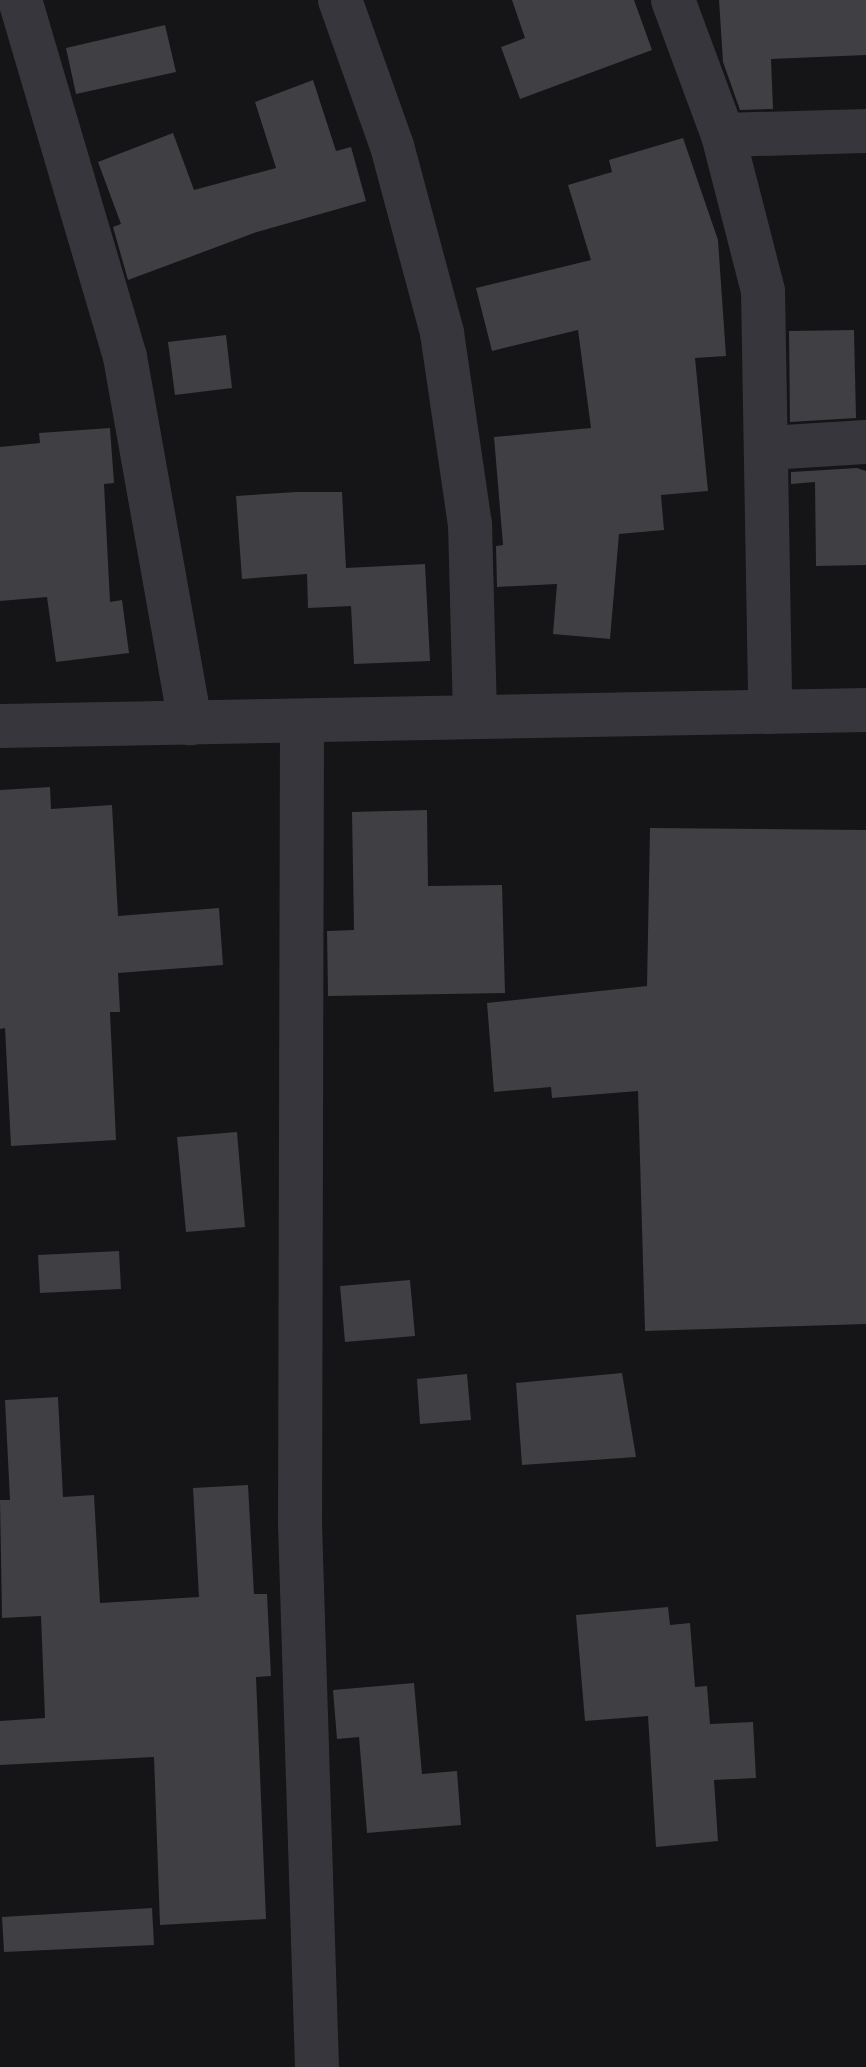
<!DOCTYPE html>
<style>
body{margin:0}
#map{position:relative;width:866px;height:2067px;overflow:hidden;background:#151517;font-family:Commissioner,sans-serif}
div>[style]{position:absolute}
.building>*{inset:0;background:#3f3f44}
.street>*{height:44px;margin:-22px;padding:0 22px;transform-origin:22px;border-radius:22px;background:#36363c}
span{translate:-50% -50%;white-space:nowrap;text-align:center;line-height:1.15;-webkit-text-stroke:7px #101012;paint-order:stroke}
</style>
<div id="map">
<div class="building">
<div style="clip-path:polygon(512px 0,634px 0,652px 50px,520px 99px,501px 47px,525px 38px)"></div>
<div style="clip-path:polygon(719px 0,866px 0,866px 55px,771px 59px,773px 109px,740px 110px,723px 62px)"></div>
<div style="clip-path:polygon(165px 25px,176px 72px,76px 94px,66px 48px)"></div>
<div style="clip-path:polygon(313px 80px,336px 151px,351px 147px,366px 201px,257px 232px,128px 280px,113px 227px,121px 224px,98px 162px,173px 133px,194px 190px,276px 168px,255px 102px)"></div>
<div style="clip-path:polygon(683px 138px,718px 240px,726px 356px,695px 358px,708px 491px,661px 495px,664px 530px,619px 534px,610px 639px,553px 634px,557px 584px,497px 587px,496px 546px,503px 545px,494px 437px,591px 428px,578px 330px,492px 351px,476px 288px,591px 260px,568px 185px,612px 172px,609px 160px)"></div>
<div style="clip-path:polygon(854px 330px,856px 418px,790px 422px,789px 331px)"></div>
<div style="clip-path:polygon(226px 335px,232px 388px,175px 395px,168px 342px)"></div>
<div style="clip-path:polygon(110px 428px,114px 483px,104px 484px,110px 602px,122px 600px,129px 653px,56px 662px,47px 597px,0 601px,0 447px,40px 443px,39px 433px)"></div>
<div style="clip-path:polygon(857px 468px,866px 471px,866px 565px,816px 566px,815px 482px,791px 484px,791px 472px)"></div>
<div style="clip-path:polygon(296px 492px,342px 492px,346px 568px,425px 564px,430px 661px,354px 664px,351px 606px,308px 608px,307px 574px,242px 579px,236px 496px)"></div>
<div style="clip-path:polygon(50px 787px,51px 809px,112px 805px,118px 916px,219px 908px,223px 965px,118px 973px,120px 1012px,110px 1012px,116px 1140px,11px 1146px,5px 1028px,0 1029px,0 790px)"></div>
<div style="clip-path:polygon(427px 810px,428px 886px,502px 885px,505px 993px,328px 996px,327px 931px,354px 930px,352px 812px)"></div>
<div style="clip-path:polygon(650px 828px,866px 830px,866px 1324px,645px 1331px,638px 1091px,552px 1098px,551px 1087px,494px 1092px,487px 1003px,647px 986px)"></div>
<div style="clip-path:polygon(237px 1132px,245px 1227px,186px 1232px,177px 1137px)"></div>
<div style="clip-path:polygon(119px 1251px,121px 1289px,40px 1293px,38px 1255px)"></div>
<div style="clip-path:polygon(410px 1280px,415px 1336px,345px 1342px,340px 1286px)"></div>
<div style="clip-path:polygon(622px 1373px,636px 1457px,522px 1465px,516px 1383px)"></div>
<div style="clip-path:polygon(467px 1374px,471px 1420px,420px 1424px,417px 1379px)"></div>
<div style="clip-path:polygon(58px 1397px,63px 1497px,94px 1495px,100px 1603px,199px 1597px,193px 1488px,248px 1485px,254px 1594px,267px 1594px,271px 1676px,256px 1677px,266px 1919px,160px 1925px,154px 1757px,0 1765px,0 1721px,45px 1718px,41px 1616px,2px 1618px,0 1500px,10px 1500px,5px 1400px)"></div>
<div style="clip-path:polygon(668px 1607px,670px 1625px,690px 1623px,695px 1687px,707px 1686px,710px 1724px,753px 1722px,756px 1778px,714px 1780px,718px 1841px,656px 1847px,648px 1716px,585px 1721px,576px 1615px)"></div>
<div style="clip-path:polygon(414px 1683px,422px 1774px,457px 1771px,461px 1825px,367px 1833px,359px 1737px,337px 1739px,333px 1690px)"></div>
<div style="clip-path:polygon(152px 1908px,154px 1945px,4px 1952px,2px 1917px)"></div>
</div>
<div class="street">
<div style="left:20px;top:0;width:372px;rotate:73.6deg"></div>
<div style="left:125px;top:357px;width:372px;rotate:79.9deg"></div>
<div style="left:340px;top:0;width:155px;rotate:70.4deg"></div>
<div style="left:392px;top:146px;width:194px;rotate:75deg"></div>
<div style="left:442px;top:333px;width:193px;rotate:81.7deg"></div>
<div style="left:470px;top:524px;width:193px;rotate:88.5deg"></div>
<div style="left:673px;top:0;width:144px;rotate:69.7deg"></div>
<div style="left:723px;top:135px;width:161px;rotate:75.6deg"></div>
<div style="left:763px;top:291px;width:421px;rotate:89deg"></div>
<div style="left:723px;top:135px;width:143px;rotate:-1.6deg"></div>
<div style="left:768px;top:448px;width:98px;rotate:-3.5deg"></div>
<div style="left:302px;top:721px;width:803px;rotate:90.14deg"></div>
<div style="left:300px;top:1524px;width:543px;rotate:88.21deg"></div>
<div style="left:0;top:726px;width:866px;rotate:-1.06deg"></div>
</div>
</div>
